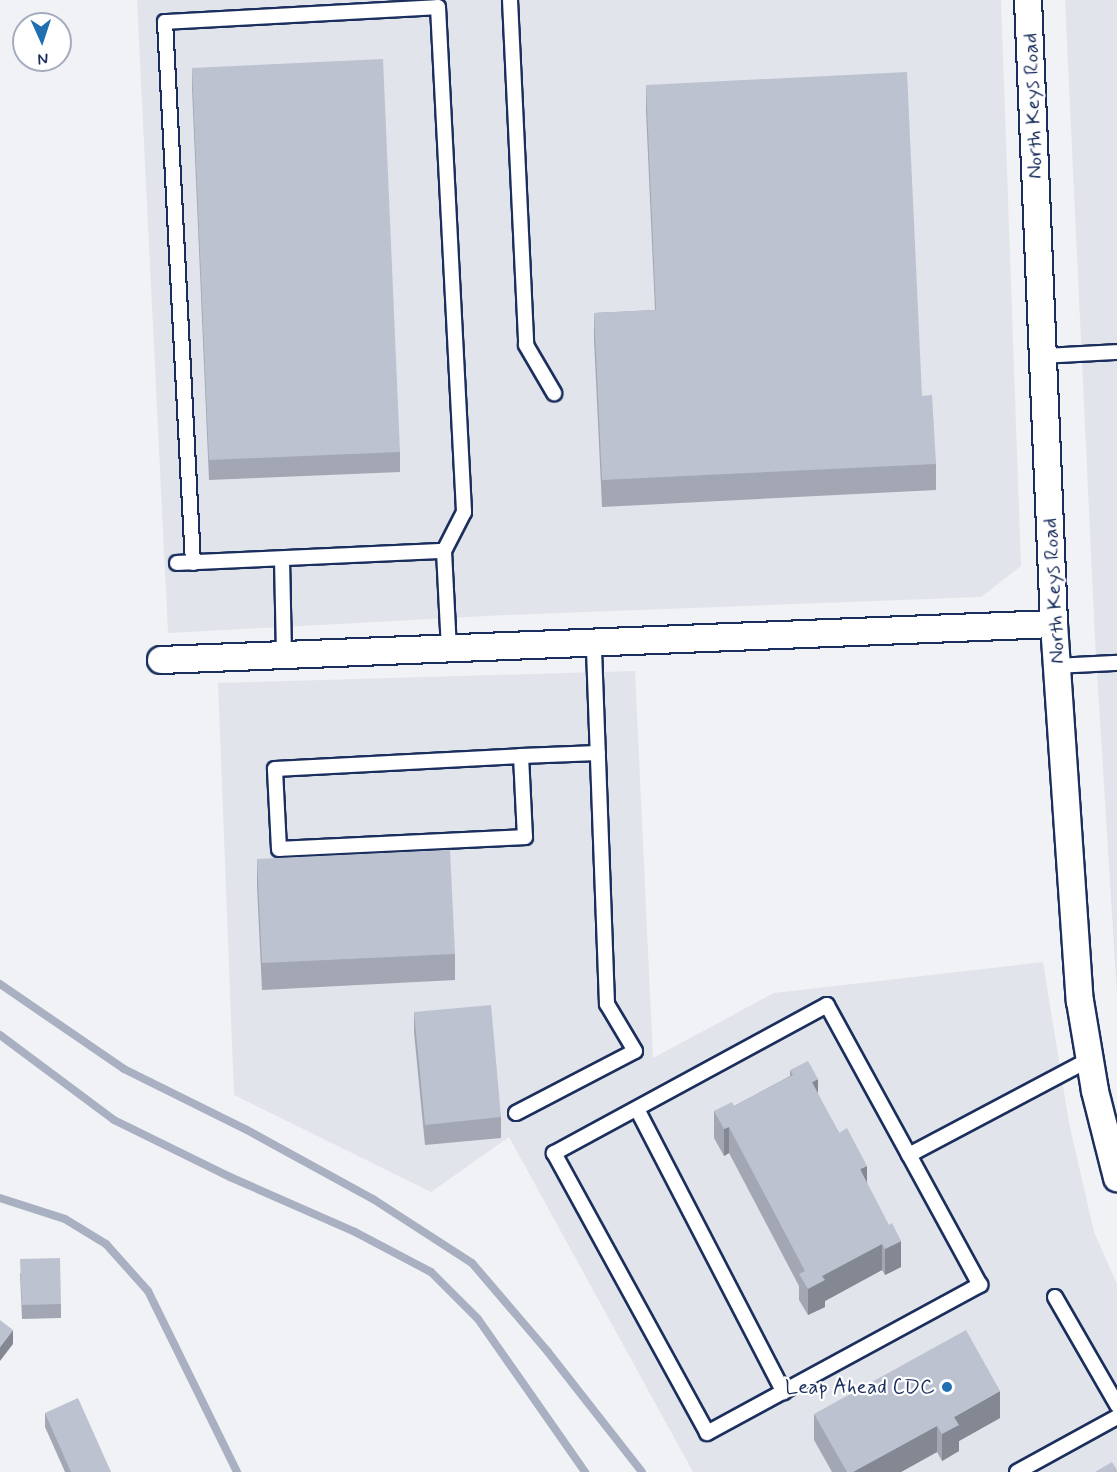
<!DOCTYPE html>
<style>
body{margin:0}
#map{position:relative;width:1117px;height:1472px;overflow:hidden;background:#f1f2f5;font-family:Mynerve,sans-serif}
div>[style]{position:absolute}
.built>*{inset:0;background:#e1e4ea}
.stream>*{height:8px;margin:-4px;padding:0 4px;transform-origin:4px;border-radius:4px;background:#a8b0c2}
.roads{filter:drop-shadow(2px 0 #1b2f5e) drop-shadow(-2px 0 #1b2f5e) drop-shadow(0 2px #1b2f5e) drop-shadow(0 -2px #1b2f5e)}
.lane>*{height:14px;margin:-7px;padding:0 7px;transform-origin:7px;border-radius:7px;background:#fff}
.street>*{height:26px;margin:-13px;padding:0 13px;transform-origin:13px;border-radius:13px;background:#fff}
.wall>*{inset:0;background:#a2a7b3}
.shaded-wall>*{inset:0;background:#848892}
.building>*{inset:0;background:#bcc2d0}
.dots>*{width:16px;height:16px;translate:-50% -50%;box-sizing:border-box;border:3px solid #fff;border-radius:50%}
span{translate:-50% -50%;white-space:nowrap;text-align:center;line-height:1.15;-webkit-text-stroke:4.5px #fff;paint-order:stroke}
.street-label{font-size:21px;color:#1b2f5e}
.poi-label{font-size:21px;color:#1b2f5e}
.right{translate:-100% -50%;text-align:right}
.north{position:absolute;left:12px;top:12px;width:60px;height:60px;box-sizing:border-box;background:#fff;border:2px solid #a4acbf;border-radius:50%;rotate:177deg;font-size:16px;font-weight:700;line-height:24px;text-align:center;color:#1b2f5e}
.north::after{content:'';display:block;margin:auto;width:21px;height:27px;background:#1f6fb2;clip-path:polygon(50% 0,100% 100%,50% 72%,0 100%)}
</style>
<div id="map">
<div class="built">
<div style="clip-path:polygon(137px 0,1001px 0,1021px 566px,981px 597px,506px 615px,168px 633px)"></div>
<div style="clip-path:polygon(1065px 0,1117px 0,1117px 996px,1095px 639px)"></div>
<div style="clip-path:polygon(635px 671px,653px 1058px,774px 993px,1043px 962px,1069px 1123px,1094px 1232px,1117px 1284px,1117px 1472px,693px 1472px,509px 1137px,431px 1192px,234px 1095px,218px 683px)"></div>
</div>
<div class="stream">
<div style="left:0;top:984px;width:150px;rotate:34.4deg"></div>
<div style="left:124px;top:1069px;width:137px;rotate:26.4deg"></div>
<div style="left:247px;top:1130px;width:144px;rotate:28.7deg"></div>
<div style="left:373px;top:1199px;width:118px;rotate:32.9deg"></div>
<div style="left:472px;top:1263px;width:117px;rotate:49.5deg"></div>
<div style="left:548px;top:1352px;width:152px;rotate:51.9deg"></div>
<div style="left:0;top:1035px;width:142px;rotate:36.7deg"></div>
<div style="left:114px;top:1120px;width:129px;rotate:26.2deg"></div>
<div style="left:230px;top:1177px;width:137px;rotate:23.7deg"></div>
<div style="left:355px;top:1232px;width:86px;rotate:27.8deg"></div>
<div style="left:431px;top:1272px;width:66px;rotate:45deg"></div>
<div style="left:478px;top:1319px;width:187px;rotate:55deg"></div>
<div style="left:0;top:1198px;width:68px;rotate:17.9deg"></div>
<div style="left:65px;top:1219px;width:48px;rotate:31.4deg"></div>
<div style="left:106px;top:1244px;width:63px;rotate:48.2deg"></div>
<div style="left:148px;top:1291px;width:202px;rotate:63.8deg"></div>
</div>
<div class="roads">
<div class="lane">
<div style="left:510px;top:0;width:345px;rotate:87.3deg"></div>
<div style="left:526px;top:345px;width:56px;rotate:59.7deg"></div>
<div style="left:1043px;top:356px;width:74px;rotate:-3.1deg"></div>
<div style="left:282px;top:559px;width:96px;rotate:88.8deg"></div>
<div style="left:177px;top:563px;width:267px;rotate:-2.6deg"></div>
<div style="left:444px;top:551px;width:98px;rotate:87.1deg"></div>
<div style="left:193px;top:563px;width:542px;rotate:-92.96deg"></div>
<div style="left:165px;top:22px;width:273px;rotate:-3.1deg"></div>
<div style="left:438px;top:7px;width:506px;rotate:87.05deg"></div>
<div style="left:464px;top:512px;width:44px;rotate:117.1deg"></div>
<div style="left:1057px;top:666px;width:60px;rotate:-2.9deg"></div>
<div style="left:521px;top:756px;width:81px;rotate:87.2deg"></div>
<div style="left:525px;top:837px;width:246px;rotate:177.2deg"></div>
<div style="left:279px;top:849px;width:80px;rotate:-92.9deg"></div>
<div style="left:275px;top:769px;width:246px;rotate:-3deg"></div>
<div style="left:521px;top:756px;width:77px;rotate:-2.2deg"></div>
<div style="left:637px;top:1109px;width:319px;rotate:62.6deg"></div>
<div style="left:516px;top:1113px;width:134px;rotate:-27.5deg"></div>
<div style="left:635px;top:1051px;width:55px;rotate:-120.8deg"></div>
<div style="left:607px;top:1004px;width:361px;rotate:-92.1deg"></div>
<div style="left:909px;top:1155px;width:171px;rotate:-118.7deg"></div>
<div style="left:827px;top:1005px;width:311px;rotate:151.5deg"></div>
<div style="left:554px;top:1153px;width:319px;rotate:61.3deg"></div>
<div style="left:707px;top:1433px;width:311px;rotate:-28.5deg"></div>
<div style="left:980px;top:1285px;width:148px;rotate:-118.6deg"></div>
<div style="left:909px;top:1155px;width:205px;rotate:-27.9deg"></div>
<div style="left:1055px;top:1297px;width:125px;rotate:60.1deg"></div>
<div style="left:1017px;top:1472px;width:114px;rotate:-28.8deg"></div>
</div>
<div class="street">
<div style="left:1028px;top:0;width:625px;rotate:87.61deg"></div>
<div style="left:1054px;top:624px;width:378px;rotate:86.1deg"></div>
<div style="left:1080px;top:1001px;width:91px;rotate:80.5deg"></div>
<div style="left:1095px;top:1091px;width:90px;rotate:75.8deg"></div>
<div style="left:161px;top:660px;width:894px;rotate:-2.31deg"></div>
</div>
</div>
<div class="wall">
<div style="clip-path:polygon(192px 68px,400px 452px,400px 472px,209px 480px,192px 88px)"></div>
<div style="clip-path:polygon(646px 85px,922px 396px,936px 464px,936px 490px,602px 507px,594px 339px,594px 313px,655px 310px,646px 111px)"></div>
<div style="clip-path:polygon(257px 859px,455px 954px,455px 980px,262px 990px,257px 886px)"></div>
<div style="clip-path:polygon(414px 1012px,501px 1117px,501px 1138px,425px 1145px,414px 1032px)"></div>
<div style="clip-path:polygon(790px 1070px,818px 1095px,867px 1183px,901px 1267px,885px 1275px,882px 1270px,825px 1301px,825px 1307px,808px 1315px,799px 1300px,799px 1286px,729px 1153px,724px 1156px,714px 1138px,714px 1111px,734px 1106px,790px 1076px)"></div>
<div style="clip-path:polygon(20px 1273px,61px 1304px,61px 1318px,22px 1319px)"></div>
<div style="clip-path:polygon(45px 1413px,111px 1472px,65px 1472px,45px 1427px)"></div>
<div style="clip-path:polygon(814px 1414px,1000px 1418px,959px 1441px,959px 1451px,942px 1461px,937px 1452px,901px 1472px,832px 1472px,814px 1440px)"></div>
</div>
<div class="shaded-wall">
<div style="clip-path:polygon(818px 1079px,818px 1106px,812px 1082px)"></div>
<div style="clip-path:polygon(729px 1127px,729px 1153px,724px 1156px,724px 1129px)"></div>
<div style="clip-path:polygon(867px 1166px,867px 1192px,860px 1169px)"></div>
<div style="clip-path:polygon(901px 1241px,901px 1267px,885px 1275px,885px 1249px)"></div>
<div style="clip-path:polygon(882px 1244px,882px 1270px,825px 1301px,825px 1307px,808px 1315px,808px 1289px,822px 1276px)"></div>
<div style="clip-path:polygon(13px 1330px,13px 1344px,0 1361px,0 1347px)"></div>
<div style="clip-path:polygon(1000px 1391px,1000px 1418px,959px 1441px,959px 1451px,942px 1461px,942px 1434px,954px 1417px)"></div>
<div style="clip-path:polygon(937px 1426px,937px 1452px,901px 1472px,853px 1472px)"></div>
</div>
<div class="building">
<div style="clip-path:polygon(383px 59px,400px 452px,209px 460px,192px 68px)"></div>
<div style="clip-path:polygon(907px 72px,922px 396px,932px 395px,936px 464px,602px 480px,594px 313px,656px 310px,646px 85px)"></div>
<div style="clip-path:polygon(450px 850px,455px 954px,262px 963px,257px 859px)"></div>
<div style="clip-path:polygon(491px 1005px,501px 1117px,425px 1125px,414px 1012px)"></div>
<div style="clip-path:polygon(808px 1061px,818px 1079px,812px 1082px,839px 1133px,847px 1128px,867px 1166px,860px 1169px,889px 1225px,892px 1223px,901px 1241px,885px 1249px,882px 1244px,822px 1276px,825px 1280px,808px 1289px,799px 1274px,805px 1271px,729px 1127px,724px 1129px,714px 1111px,732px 1102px,734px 1106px,793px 1075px,790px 1070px)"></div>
<div style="clip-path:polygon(60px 1258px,61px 1304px,22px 1305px,20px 1259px)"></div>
<div style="clip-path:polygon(0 1320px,13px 1330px,0 1347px)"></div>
<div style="clip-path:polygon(966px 1330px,1000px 1391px,954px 1417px,959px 1425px,942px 1434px,937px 1426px,853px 1472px,847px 1472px,814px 1414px)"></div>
<div style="clip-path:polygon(78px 1398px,111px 1472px,71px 1472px,45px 1413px)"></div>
<div style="clip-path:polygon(1112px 1462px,1117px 1470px,1117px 1472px,1095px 1472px)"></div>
</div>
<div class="dots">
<div style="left:947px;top:1387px;background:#1f6fb2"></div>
</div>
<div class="street-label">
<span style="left:1033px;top:106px;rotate:-92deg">North Keys Road</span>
<span style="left:1054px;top:591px;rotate:-93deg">North Keys Road</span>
</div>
<div class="poi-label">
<span class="right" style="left:935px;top:1387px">Leap Ahead CDC</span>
</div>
<div class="north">N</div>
</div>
